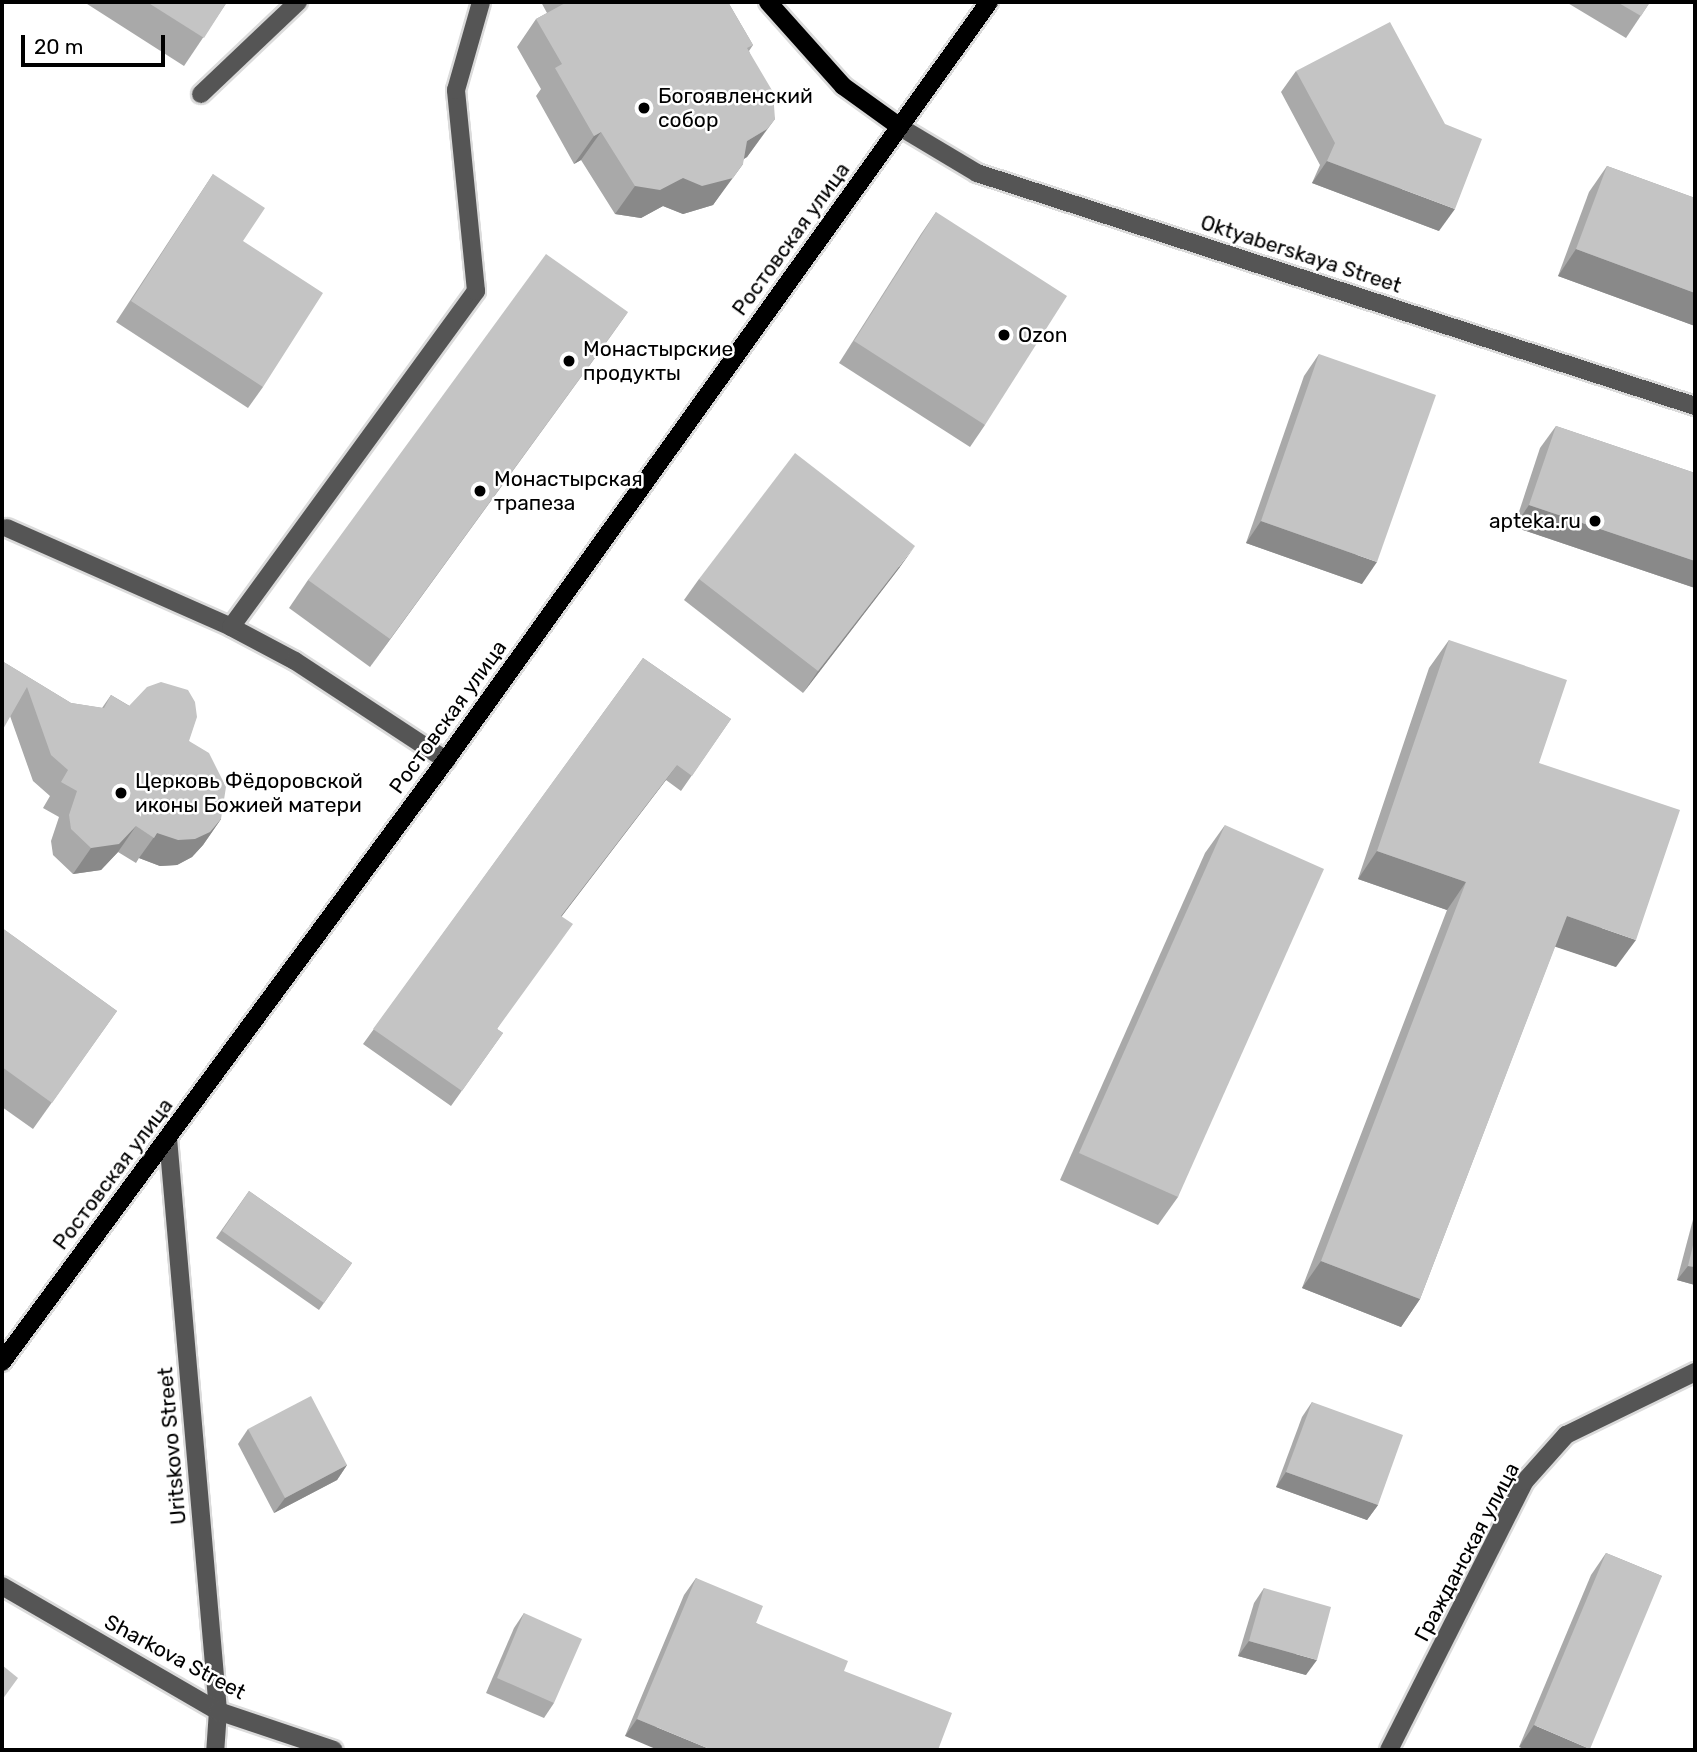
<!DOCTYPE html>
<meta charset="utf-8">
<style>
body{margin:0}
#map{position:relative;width:1697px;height:1752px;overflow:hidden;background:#fff;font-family:Rubik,sans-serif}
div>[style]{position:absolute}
.roads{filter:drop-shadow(2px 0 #dbdbdb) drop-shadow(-2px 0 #dbdbdb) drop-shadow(0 2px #dbdbdb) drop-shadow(0 -2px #dbdbdb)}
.minor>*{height:18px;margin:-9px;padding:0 9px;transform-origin:9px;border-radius:9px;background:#555}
.major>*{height:18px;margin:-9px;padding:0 9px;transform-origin:9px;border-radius:9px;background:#000}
.wall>*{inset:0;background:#a9a9a9}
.shaded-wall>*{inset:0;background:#898989}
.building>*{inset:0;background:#c4c4c4}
.dots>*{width:19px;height:19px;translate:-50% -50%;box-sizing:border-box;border:4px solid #fff;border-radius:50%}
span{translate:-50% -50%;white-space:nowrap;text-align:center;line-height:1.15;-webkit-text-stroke:5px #fff;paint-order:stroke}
.poi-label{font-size:21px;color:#000}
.left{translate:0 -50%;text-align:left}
.right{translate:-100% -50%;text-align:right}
.street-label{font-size:21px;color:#000}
.frame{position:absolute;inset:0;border:4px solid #000;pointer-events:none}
.scale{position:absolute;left:21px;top:35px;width:144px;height:32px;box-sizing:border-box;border:4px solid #000;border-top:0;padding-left:9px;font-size:21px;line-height:24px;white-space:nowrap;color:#000;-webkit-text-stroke:5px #fff;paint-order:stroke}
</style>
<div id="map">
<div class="roads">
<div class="minor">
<div style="left:201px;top:94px;width:134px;rotate:-43.5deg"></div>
<div style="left:900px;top:127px;width:90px;rotate:30.9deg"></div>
<div style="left:977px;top:173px;width:755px;rotate:17.98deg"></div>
<div style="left:7px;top:528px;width:245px;rotate:23.8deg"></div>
<div style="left:231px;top:627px;width:72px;rotate:28deg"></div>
<div style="left:295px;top:661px;width:181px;rotate:33.3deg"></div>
<div style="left:231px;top:627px;width:416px;rotate:-53.9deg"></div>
<div style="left:476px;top:291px;width:202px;rotate:-95.7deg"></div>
<div style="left:456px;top:90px;width:91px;rotate:-74.1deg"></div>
<div style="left:168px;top:1138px;width:575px;rotate:85.01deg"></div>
<div style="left:218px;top:1711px;width:39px;rotate:94deg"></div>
<div style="left:2px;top:1586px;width:250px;rotate:30.1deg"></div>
<div style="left:218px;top:1711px;width:122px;rotate:18.6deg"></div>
<div style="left:1389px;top:1750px;width:301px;rotate:-63.2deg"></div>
<div style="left:1525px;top:1481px;width:62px;rotate:-48.3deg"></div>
<div style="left:1566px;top:1435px;width:144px;rotate:-26deg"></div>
</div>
<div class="major">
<div style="left:768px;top:2px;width:113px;rotate:48.2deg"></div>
<div style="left:843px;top:86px;width:70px;rotate:35.7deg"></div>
<div style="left:2px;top:1362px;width:748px;rotate:-53.59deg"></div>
<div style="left:446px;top:760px;width:932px;rotate:-54.38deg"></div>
</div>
</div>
<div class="wall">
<div style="clip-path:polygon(84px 2px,227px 2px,184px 66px)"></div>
<div style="clip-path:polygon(541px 2px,728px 2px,753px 45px,749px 51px,775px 119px,747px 157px,744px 159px,713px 205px,683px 214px,663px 206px,641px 218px,615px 214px,581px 160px,574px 164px,536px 96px,541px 89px,517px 47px,536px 19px,547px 13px)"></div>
<div style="clip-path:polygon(1566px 2px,1650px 2px,1626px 38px)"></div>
<div style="clip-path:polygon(1296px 71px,1439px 231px,1312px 183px,1320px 165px,1281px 92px)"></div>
<div style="clip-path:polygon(1607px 166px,1695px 198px,1695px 326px,1558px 276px,1589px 192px)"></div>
<div style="clip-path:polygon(213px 174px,243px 241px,263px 387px,248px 408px,116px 322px)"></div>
<div style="clip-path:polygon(936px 212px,985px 425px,970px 447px,839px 363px,921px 234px)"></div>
<div style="clip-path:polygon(628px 312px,370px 667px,289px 608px,308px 580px)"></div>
<div style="clip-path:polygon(1319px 354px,1362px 584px,1246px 543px,1304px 376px)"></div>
<div style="clip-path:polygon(1556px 426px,1695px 473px,1695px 588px,1514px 527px,1540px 448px)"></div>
<div style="clip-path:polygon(900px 567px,803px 693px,684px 600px,699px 579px)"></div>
<div style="clip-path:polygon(1449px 640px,1539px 763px,1616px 967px,1555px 946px,1420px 1299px,1401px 1327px,1302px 1288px,1447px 910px,1358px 879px,1429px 668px)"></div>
<div style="clip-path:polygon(643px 658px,731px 719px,681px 791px,666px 780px,562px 916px,497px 1029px,503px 1033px,451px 1106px,363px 1044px)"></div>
<div style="clip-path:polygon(2px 661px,71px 703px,102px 708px,111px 695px,189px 741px,221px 819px,203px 845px,192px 857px,177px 865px,160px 866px,139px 858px,136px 863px,118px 852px,101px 870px,73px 874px,53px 855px,51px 841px,59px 817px,43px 808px,50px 796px,33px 781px,10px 716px)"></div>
<div style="clip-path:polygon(1225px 825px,1178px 1197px,1158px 1225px,1060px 1180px,1205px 853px)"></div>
<div style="clip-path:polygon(2px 928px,117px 1011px,33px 1129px,2px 1107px)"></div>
<div style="clip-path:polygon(249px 1191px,352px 1263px,319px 1310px,216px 1238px)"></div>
<div style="clip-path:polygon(1695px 1212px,1695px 1285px,1677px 1280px)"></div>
<div style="clip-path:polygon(1312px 1402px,1378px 1505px,1367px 1520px,1276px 1487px,1302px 1417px)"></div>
<div style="clip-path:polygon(248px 1429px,347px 1465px,337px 1480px,274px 1513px,238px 1444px)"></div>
<div style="clip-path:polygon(1606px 1553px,1662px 1576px,1519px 1747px,1591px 1575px)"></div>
<div style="clip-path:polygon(696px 1578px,756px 1623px,844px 1671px,625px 1736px,684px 1595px)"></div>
<div style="clip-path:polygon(1264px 1588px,1306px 1675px,1238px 1656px,1254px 1603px)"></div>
<div style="clip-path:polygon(524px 1613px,554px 1703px,544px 1718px,486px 1693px,514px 1628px)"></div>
</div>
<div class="shaded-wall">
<div style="clip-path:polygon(767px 129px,747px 157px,728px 168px,747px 141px)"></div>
<div style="clip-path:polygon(601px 132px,581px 160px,574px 164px,594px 136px)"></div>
<div style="clip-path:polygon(1327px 161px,1455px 209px,1439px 231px,1312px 183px)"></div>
<div style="clip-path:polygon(743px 164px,713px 205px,683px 214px,663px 206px,641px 218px,615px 214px,635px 186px,683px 178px)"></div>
<div style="clip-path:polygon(1576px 249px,1695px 293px,1695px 326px,1558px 276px)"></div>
<div style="clip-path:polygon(628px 312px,608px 340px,370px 667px,390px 639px)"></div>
<div style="clip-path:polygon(1529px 505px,1695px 561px,1695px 588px,1514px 527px)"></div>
<div style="clip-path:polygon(1261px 521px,1377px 562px,1362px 584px,1246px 543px)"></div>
<div style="clip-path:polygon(915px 546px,900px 567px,803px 693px,818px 671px)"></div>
<div style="clip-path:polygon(677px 765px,666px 780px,551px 930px,561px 916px)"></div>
<div style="clip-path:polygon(221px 819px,203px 845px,192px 857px,177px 865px,160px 866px,139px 858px,157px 833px)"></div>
<div style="clip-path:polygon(136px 826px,118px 852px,101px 870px,73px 874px,91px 848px)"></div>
<div style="clip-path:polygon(1377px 851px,1466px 882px,1447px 910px,1358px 879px)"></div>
<div style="clip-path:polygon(1567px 916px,1636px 940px,1616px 967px,1547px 944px)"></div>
<div style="clip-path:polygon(1321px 1261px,1420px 1299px,1401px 1327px,1302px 1288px)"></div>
<div style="clip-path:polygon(1688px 1266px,1695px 1267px,1695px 1285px,1677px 1280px)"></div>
<div style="clip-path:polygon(347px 1465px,337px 1480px,274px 1513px,285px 1498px)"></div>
<div style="clip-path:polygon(1286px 1472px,1378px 1505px,1367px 1520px,1276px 1487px)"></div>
<div style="clip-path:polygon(1249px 1641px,1317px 1660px,1306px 1675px,1238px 1656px)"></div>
<div style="clip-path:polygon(637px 1719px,712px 1750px,658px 1750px,625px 1736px)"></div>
<div style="clip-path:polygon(1534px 1725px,1590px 1749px,1589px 1750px,1526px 1750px,1519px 1747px)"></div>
</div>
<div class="building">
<div style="clip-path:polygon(147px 2px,227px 2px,204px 38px)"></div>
<div style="clip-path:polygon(567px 2px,728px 2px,753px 45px,747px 48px,773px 92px,775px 119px,767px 129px,747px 141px,743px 164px,733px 178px,702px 186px,683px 178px,660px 190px,635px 186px,601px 132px,594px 136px,555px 68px,562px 64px,536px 19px)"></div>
<div style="clip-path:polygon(1617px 2px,1650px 2px,1641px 16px)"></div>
<div style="clip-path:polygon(1390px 22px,1445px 124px,1482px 139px,1455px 209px,1327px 161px,1335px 143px,1296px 71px)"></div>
<div style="clip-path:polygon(1607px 166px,1695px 198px,1695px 293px,1576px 249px)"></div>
<div style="clip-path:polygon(213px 174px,265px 208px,243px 241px,323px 293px,263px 387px,131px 301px)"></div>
<div style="clip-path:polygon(936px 212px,1067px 296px,985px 425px,854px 341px)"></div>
<div style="clip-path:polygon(546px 254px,628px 312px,390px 639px,308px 580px)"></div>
<div style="clip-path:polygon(1319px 354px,1436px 395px,1377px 562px,1261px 521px)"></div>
<div style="clip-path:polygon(1556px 426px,1695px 473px,1695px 561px,1529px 505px)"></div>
<div style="clip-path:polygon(795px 453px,915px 546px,818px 671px,699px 579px)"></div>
<div style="clip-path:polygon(1449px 640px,1567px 680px,1539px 763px,1680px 810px,1636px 940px,1567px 916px,1420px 1299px,1321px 1261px,1466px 882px,1377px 851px)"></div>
<div style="clip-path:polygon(643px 658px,731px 719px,692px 776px,677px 765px,561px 916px,573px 924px,497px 1029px,503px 1033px,462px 1091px,373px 1029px)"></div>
<div style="clip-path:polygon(2px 661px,71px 703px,104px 708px,111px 695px,129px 706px,147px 687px,161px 682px,188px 690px,195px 702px,197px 717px,189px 741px,209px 753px,226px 787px,221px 819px,210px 832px,195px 839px,178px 840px,157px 833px,154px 838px,136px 826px,119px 844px,91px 848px,71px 829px,69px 815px,77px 791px,61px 782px,68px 770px,51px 755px,27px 687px,2px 731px)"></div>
<div style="clip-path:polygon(1225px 825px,1324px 869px,1178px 1197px,1079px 1153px)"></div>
<div style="clip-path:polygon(2px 928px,117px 1011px,52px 1103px,2px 1067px)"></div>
<div style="clip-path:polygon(249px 1191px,352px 1263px,324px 1303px,222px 1231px)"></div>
<div style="clip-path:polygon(1695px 1237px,1695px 1267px,1688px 1266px)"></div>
<div style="clip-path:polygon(311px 1396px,347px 1465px,285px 1498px,248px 1429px)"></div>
<div style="clip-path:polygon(1312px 1402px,1403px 1435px,1378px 1505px,1286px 1472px)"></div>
<div style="clip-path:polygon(1606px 1553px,1662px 1576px,1590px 1749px,1534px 1725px)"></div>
<div style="clip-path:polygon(696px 1578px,763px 1606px,756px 1623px,848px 1661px,844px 1671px,952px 1713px,938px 1750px,712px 1750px,637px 1719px)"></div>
<div style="clip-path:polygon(1264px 1588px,1331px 1607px,1317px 1660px,1249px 1641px)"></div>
<div style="clip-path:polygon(524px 1613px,582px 1639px,554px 1703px,497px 1678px)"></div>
<div style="clip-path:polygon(2px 1665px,18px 1678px,2px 1700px)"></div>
</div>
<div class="dots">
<div style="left:644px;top:108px;background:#000"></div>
<div style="left:1004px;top:335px;background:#000"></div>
<div style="left:569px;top:361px;background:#000"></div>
<div style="left:480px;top:491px;background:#000"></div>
<div style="left:1595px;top:521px;background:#000"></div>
<div style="left:121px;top:793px;background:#000"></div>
</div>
<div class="poi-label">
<span class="left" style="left:658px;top:108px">Богоявленский<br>собор</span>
<span class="left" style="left:1018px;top:335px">Ozon</span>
<span class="left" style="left:583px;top:361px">Монастырские<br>продукты</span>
<span class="left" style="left:494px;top:491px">Монастырская<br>трапеза</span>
<span class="right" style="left:1581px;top:521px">apteka.ru</span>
<span class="left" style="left:135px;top:793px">Церковь Фёдоровской<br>иконы Божией матери</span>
</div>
<div class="street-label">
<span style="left:791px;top:239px;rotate:-54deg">Ростовская улица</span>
<span style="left:1301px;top:254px;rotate:18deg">Oktyaberskaya Street</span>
<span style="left:448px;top:717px;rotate:-54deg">Ростовская улица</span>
<span style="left:113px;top:1174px;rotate:-53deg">Ростовская улица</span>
<span style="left:172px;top:1446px;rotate:-95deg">Uritskovo Street</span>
<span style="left:1467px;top:1552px;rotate:-62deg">Гражданская улица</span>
<span style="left:175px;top:1657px;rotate:28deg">Sharkova Street</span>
</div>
<div class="frame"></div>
<div class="scale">20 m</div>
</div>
